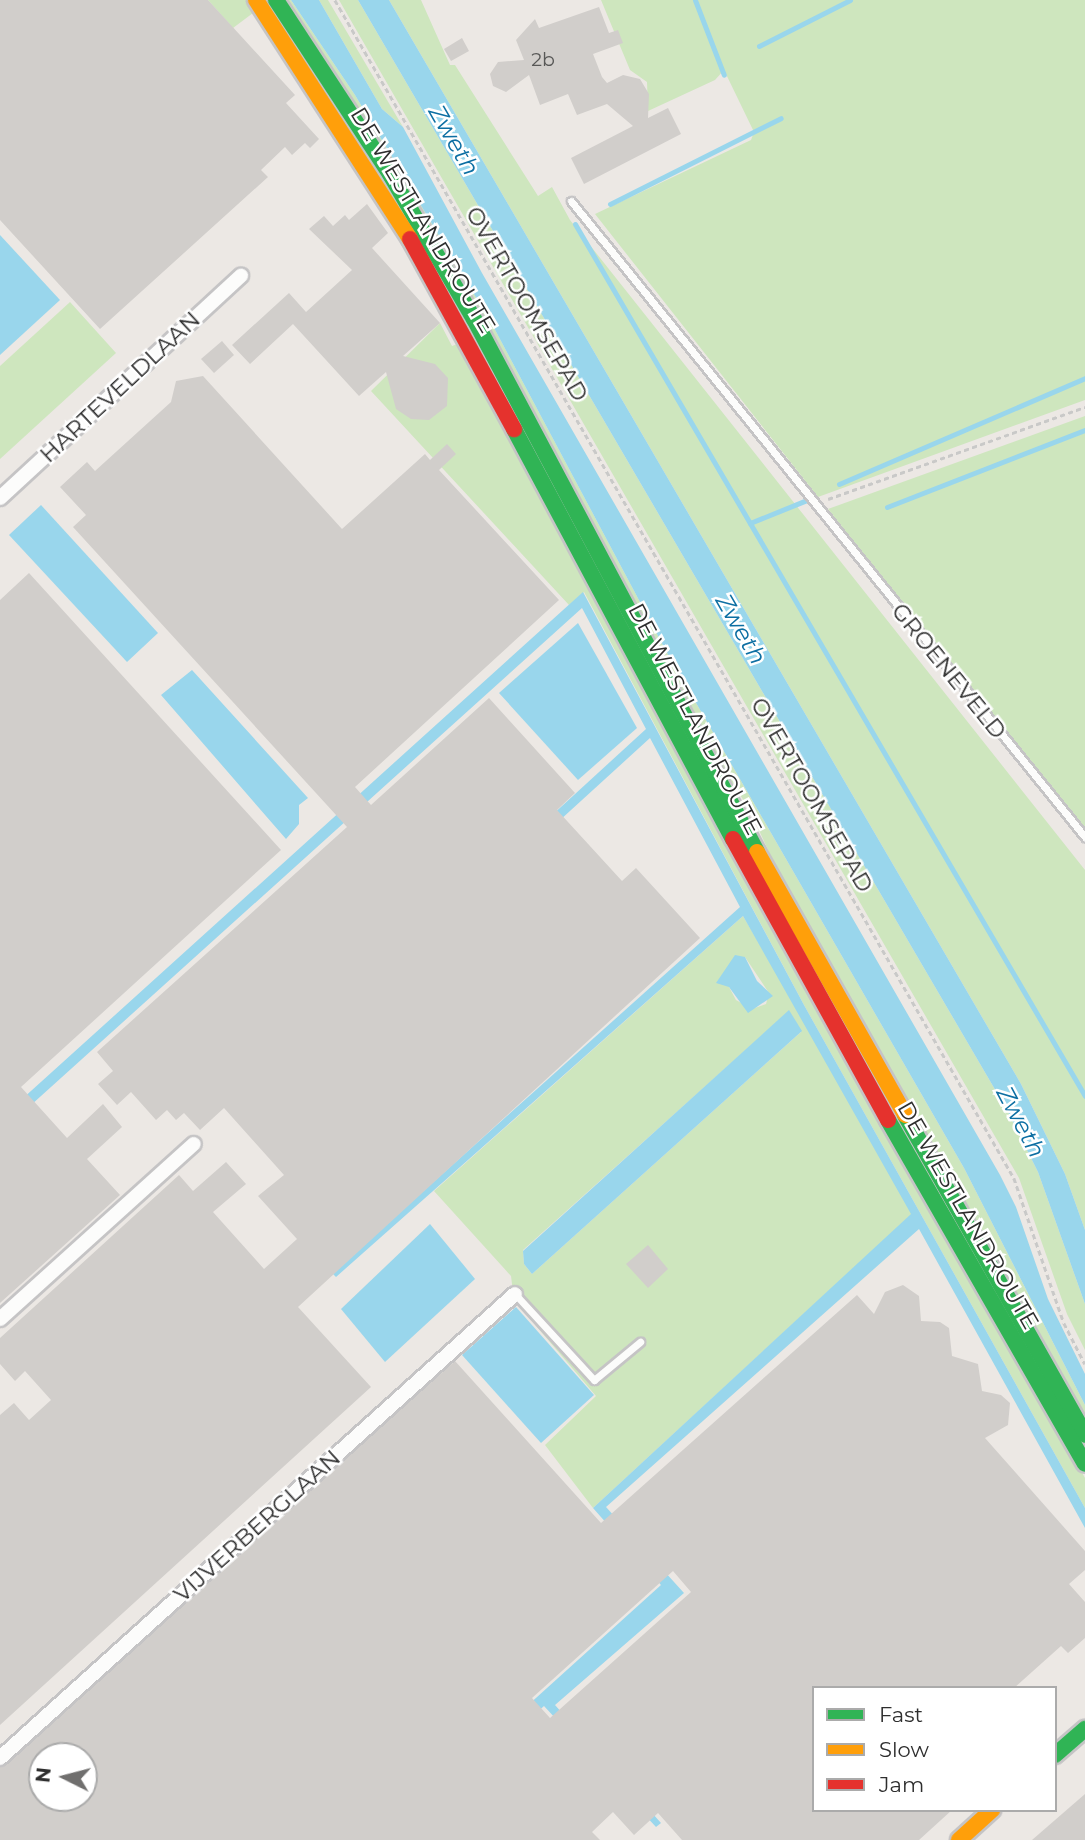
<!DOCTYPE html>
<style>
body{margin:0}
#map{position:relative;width:1085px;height:1840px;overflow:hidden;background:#ece8e4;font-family:Montserrat,sans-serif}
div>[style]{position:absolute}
.green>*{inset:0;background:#cee6be}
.water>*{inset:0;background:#99d6ec}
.stream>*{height:5px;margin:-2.5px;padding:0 2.5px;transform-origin:2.5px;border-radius:2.5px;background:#99d6ec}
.building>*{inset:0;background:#d1cecb}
.path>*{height:2.5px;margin-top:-1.25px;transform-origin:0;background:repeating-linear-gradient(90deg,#c9c9c8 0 5px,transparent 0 8.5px)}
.roads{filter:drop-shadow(2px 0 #c5c4c5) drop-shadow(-2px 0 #c5c4c5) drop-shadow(0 2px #c5c4c5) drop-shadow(0 -2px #c5c4c5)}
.lane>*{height:7px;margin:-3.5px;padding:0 3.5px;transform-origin:3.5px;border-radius:3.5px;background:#fcfcfb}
.street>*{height:14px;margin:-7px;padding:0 7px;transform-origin:7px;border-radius:7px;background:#fcfcfb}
.fast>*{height:16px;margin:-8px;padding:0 8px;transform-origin:8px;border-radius:8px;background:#30b455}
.slow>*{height:16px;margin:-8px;padding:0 8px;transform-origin:8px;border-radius:8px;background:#ff9f0a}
.jam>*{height:16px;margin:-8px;padding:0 8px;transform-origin:8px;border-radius:8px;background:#e5322d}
span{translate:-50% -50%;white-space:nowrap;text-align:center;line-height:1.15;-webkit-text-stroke:5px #fff;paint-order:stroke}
.number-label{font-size:19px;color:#585857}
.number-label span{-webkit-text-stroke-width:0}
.street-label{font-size:23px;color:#2e2e2e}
.water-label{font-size:24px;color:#0d6fa3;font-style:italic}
.legend{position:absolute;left:812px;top:1686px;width:245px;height:126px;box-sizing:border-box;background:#fff;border:2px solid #ababab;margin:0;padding:9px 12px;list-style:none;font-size:21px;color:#2e2e2e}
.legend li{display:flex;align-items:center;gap:14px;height:35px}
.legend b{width:35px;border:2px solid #ababab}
.north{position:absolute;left:28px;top:1742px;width:70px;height:70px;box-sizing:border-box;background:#fff;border:2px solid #ababab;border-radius:50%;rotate:276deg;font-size:19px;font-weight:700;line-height:28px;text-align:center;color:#2e2e2e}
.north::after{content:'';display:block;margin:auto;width:24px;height:32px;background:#706f6e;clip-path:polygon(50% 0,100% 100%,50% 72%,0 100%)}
</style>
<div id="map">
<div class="green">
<div style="clip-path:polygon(208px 0,250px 0,257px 10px,233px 28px)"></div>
<div style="clip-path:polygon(283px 0,291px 0,355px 95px,493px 326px,665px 649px,964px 1168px,1085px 1405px,1085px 1424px,795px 910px,749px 808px,722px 769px)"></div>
<div style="clip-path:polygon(319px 0,328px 0,403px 127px,382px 109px)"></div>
<div style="clip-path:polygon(339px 0,358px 0,1007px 1110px,1038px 1172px,1085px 1304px,1085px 1350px,1067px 1314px,1019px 1178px)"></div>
<div style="clip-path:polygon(389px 0,421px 0,450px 65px,455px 65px,538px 196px,552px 187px,570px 220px,1085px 870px,1085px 1230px,1065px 1174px,1021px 1084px)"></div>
<div style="clip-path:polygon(601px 0,1085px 0,1085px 400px,818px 497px,595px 214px,751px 140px,754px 132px,724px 70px,715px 80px,648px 111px,647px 82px,630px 70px)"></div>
<div style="clip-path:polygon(70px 302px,116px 353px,0 459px,0 366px)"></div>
<div style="clip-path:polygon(440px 323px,452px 346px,460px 343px,1085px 1478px,1085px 1508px,804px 1005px,584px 592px,569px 605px,371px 391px)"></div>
<div style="clip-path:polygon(1085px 416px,1085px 834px,828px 509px)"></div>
<div style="clip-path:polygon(evenodd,743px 916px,865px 1123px,912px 1214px,593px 1508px,545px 1445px,596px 1396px,514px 1300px,511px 1276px,434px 1191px,743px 916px,745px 957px,769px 993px,766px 1004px,752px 1009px,736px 1000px,729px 987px,745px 957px,743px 916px,789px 1011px,801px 1032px,532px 1274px,524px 1264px,523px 1250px,789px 1011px)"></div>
</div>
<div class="water">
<div style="clip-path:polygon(291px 0,319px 0,382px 109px,403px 127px,482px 273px,1000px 1175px,1016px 1207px,1048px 1299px,1085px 1374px,1085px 1405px,964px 1168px,665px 649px,493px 326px,355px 95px)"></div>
<div style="clip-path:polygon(358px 0,389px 0,1021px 1084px,1065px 1174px,1085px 1230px,1085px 1304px,1038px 1172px,1007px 1110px)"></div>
<div style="clip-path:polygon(0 235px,60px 300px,0 355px)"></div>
<div style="clip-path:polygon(41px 505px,158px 633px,127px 662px,9px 535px)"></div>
<div style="clip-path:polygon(583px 592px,804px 1005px,1085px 1508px,1085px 1528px,919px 1229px,606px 1507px,684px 1593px,555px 1705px,661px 1823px,656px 1827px,544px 1706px,396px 1840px,379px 1840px,661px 1585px,593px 1508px,911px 1214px,743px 916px,336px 1277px,332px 1273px,740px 907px,650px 738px,261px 1093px,254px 1088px,646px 729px,582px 608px,0 1133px,0 1119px)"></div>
<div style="clip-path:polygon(578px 623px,637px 728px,578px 780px,499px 693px)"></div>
<div style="clip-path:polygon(192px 670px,308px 798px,299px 805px,299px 824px,286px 839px,161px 695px)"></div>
<div style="clip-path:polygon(735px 955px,745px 957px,757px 981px,773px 996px,748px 1013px,729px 987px,716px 983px)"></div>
<div style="clip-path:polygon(789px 1010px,802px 1031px,532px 1274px,524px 1264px,523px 1251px)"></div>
<div style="clip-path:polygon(430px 1224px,475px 1279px,385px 1362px,341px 1309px)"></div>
<div style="clip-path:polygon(516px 1307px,594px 1395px,541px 1443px,462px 1355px)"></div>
</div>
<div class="stream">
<div style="left:695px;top:0;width:80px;rotate:68.9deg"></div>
<div style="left:759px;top:46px;width:102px;rotate:-26.8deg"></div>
<div style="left:610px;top:204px;width:191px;rotate:-26.7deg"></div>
<div style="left:575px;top:224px;width:1010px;rotate:59.68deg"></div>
<div style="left:839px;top:484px;width:268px;rotate:-23.3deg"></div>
<div style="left:887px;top:507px;width:212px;rotate:-21.3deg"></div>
<div style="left:750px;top:523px;width:61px;rotate:-22deg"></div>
</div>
<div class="building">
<div style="clip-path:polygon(0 0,208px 0,295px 95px,286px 103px,319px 139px,310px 148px,305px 143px,292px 155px,285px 147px,261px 170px,268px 177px,100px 329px,0 220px)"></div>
<div style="clip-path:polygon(599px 7px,609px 33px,618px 30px,623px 43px,593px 54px,602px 77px,607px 83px,623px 75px,640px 79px,649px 94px,648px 118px,668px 108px,681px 134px,584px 184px,571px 158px,633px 126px,607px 104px,577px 115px,568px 94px,540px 105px,529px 75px,506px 92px,493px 86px,490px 74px,498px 62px,524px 60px,516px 40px,535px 19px,539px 28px)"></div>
<div style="clip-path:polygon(462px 38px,469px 51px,451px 61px,444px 49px)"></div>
<div style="clip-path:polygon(367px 204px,388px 233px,372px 248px,440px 323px,403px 356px,435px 364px,448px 378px,447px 406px,429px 420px,411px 419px,396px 409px,386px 372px,359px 396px,293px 324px,250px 364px,232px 345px,289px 293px,306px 312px,352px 270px,309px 229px,324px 216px,333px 226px,345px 215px,349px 220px)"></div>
<div style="clip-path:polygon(222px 341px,234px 355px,214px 373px,201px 359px)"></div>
<div style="clip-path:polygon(203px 376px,342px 529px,425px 454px,430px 460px,447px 444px,456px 454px,439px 470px,559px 600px,355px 787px,371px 805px,489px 698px,575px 793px,557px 810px,622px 881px,636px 868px,700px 938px,298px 1307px,371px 1387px,0 1725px,0 1415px,14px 1403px,29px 1420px,51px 1400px,25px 1371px,15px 1381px,0 1364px,0 1338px,179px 1175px,193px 1191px,226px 1162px,246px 1184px,213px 1212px,264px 1269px,297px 1239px,258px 1196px,284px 1175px,224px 1108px,200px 1130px,184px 1113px,176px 1120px,167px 1110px,156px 1120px,131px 1092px,117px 1105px,98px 1084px,113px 1071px,97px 1052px,347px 827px,73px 527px,86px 515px,60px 487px,87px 462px,95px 471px,171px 402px,176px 381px)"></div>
<div style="clip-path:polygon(29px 573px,281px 850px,21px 1087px,67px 1138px,103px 1104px,122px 1127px,87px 1159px,120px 1195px,0 1303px,0 600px)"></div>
<div style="clip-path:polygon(648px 1245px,668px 1269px,648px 1288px,626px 1264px)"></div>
<div style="clip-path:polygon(evenodd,903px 1285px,919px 1296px,921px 1321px,940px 1322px,949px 1328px,952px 1356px,978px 1364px,982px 1391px,1001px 1395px,1010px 1403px,1008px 1425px,985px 1438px,1085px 1551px,1085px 1570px,1069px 1584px,1085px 1602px,1085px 1638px,1068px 1653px,1061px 1646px,1014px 1688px,814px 1688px,814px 1810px,952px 1810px,919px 1840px,682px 1840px,658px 1813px,634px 1835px,613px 1812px,592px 1832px,600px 1840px,0 1840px,0 1767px,455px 1361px,601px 1523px,857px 1295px,874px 1314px,885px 1292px,903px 1285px,673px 1571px,691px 1592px,550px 1718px,532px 1698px,673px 1571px,903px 1285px,42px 1756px,84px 1756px,84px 1798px,42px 1798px,42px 1756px)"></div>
<div style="clip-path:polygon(1085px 1794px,1085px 1840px,1032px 1840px)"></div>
</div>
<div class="path">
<div style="left:335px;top:0;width:1360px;rotate:60.04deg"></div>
<div style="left:1014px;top:1178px;width:153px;rotate:71deg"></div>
<div style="left:1064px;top:1323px;width:46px;rotate:62.9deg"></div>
<div style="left:828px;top:499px;width:273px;rotate:-19.7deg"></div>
</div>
<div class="roads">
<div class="lane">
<div style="left:571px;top:201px;width:818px;rotate:51.06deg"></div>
<div style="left:515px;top:1294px;width:117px;rotate:47.4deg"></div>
<div style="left:594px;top:1380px;width:60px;rotate:-39.6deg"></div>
</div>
<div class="street">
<div style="left:0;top:498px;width:328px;rotate:-42.7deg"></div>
<div style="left:0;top:1319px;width:261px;rotate:-42.1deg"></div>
<div style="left:0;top:1758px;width:693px;rotate:-42.02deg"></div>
</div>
<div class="fast">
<div style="left:276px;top:0;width:210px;rotate:56.8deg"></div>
<div style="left:391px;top:176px;width:165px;rotate:59.9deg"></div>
<div style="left:474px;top:319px;width:603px;rotate:62.03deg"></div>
<div style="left:514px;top:429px;width:465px;rotate:61.9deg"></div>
<div style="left:905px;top:1115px;width:367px;rotate:60.6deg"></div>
<div style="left:888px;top:1120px;width:396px;rotate:60.2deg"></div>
<div style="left:1055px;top:1755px;width:40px;rotate:-41deg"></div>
</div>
<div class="slow">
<div style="left:256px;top:0;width:284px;rotate:57.2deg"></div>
<div style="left:757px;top:852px;width:302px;rotate:60.6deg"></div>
<div style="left:959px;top:1840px;width:45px;rotate:-42.3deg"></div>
</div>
<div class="jam">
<div style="left:410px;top:239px;width:217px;rotate:61.3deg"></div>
<div style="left:733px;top:839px;width:321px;rotate:61.1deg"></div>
</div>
</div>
<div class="number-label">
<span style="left:543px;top:60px">2b</span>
</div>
<div class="street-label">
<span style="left:423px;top:220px;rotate:59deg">DE WESTLANDROUTE</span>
<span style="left:527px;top:304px;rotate:60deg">OVERTOOMSEPAD</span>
<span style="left:120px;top:387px;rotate:-43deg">HARTEVELDLAAN</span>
<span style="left:949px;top:671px;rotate:51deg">GROENEVELD</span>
<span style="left:695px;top:719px;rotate:62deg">DE WESTLANDROUTE</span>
<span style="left:812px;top:795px;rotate:60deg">OVERTOOMSEPAD</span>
<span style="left:968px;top:1215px;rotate:60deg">DE WESTLANDROUTE</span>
<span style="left:257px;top:1526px;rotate:-42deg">VIJVERBERGLAAN</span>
</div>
<div class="water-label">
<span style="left:454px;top:140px;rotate:60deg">Zweth</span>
<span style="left:741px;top:629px;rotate:60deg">Zweth</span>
<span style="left:1021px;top:1122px;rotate:62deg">Zweth</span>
</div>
<ul class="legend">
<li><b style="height:9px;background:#30b455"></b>Fast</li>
<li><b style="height:9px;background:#ff9f0a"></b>Slow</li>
<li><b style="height:9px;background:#e5322d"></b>Jam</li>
</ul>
<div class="north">N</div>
</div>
